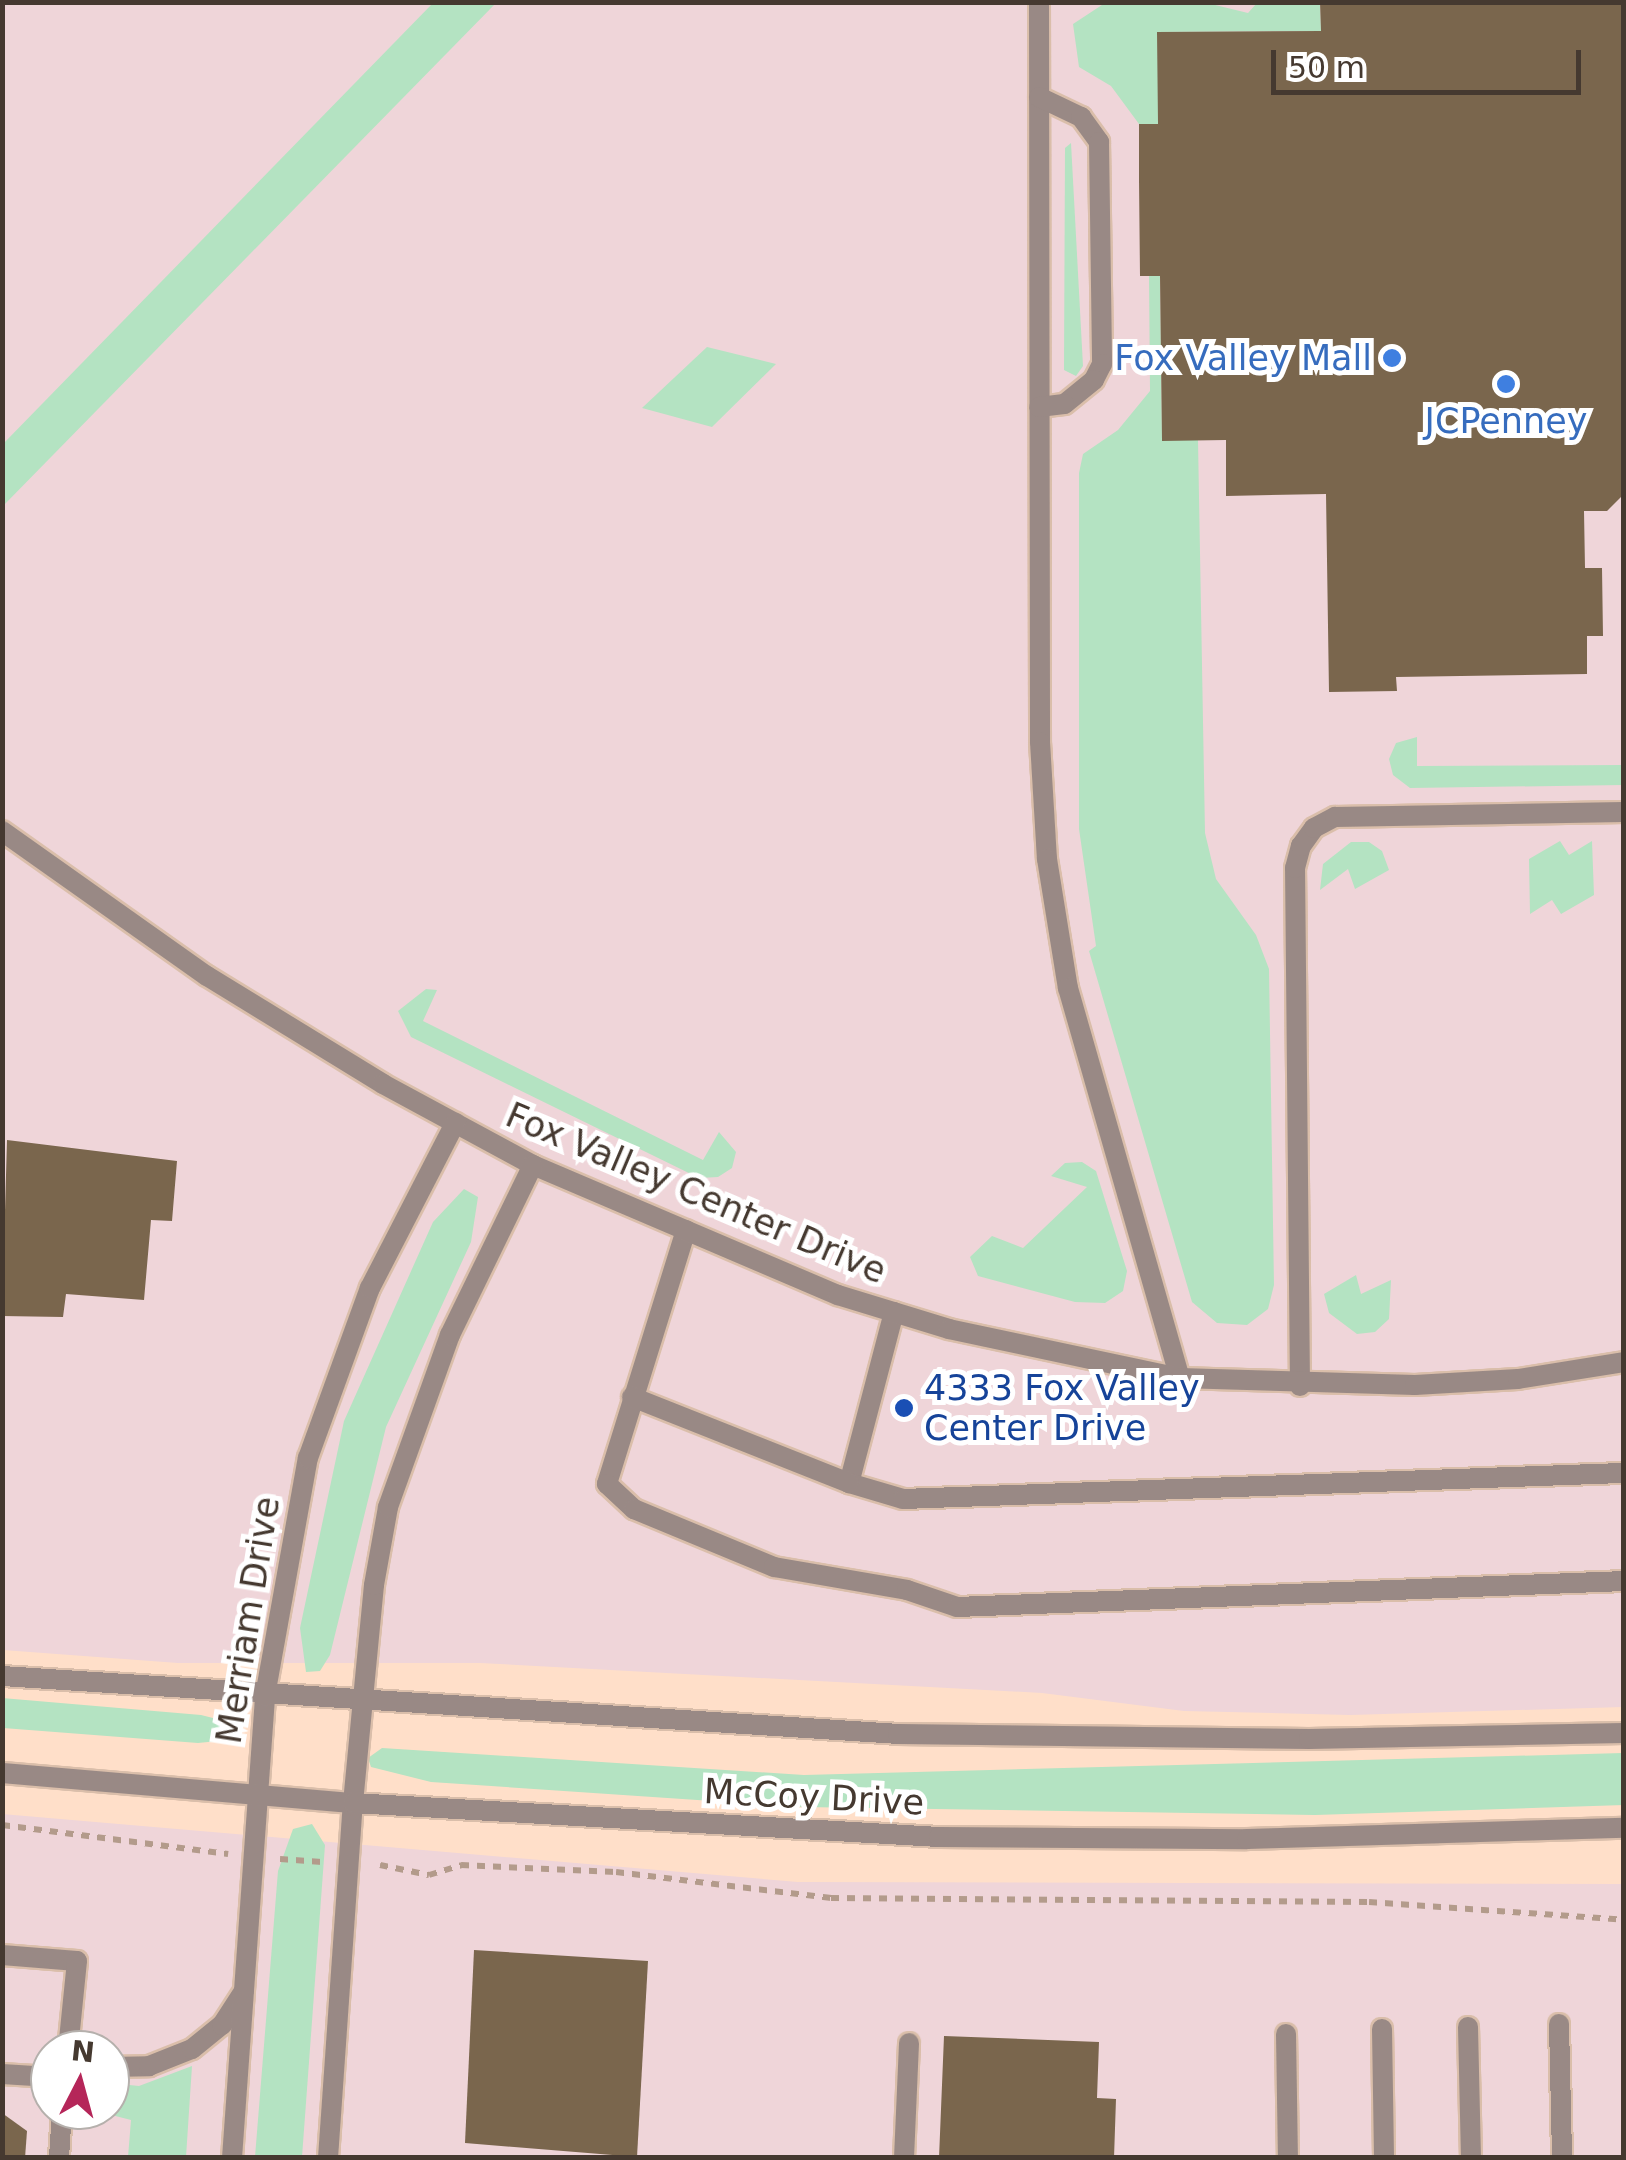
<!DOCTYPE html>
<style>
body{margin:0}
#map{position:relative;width:1626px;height:2160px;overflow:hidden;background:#ffdfc9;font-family:"DejaVu Sans",sans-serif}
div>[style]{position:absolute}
.commercial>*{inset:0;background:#efd5d9}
.green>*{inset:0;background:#b4e3c2}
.building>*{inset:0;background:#7a664d}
.path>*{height:6px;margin-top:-3px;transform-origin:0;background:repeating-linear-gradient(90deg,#b39b8b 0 8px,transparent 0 16px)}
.roads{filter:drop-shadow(2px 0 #dabeaa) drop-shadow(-2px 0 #dabeaa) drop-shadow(0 2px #dabeaa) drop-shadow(0 -2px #dabeaa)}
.service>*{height:20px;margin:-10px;padding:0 10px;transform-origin:10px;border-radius:10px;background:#998985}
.minor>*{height:20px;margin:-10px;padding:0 10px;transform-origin:10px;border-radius:10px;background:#998985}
.tertiary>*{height:20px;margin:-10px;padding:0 10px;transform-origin:10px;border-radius:10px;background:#998985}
.dots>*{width:28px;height:28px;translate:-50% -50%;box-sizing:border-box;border:5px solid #fff;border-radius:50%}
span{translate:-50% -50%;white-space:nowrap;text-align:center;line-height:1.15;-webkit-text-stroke:10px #fff;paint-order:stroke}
.shop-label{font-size:35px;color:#366cbe}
.right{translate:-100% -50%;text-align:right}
.street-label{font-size:35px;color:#453930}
.transit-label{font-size:35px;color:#164399}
.left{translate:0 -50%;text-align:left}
.frame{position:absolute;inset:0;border:5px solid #453930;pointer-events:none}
.north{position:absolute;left:30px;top:2030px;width:100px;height:100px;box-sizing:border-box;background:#fff;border:2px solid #b5b0ac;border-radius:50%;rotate:6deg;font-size:28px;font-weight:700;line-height:40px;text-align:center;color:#453930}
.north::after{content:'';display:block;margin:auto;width:35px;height:45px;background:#b52659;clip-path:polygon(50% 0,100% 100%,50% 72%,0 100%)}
.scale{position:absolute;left:1271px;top:50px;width:310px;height:45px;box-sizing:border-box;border:5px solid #453930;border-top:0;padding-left:12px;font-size:30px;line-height:35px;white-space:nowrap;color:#453930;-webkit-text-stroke:8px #fff;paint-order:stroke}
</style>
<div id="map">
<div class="commercial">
<div style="clip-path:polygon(2px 3px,1623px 3px,1623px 1707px,1350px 1715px,1184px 1711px,1042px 1693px,480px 1663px,178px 1663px,3px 1650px)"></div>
<div style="clip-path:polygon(evenodd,2px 1814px,798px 1882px,1623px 1884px,1623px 2157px,3px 2157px,2px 1814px,50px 2050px,110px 2050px,110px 2110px,50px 2110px,50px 2050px)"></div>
</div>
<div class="green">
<div style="clip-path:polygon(433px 3px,496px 3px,3px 506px,3px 444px)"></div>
<div style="clip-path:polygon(1105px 3px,1207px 3px,1248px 13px,1257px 3px,1320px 3px,1321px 31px,1158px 32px,1158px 124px,1139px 124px,1111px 86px,1079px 67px,1073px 24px)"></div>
<div style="clip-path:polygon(1071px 143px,1083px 366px,1076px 376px,1064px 370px,1065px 148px)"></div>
<div style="clip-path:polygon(1149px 276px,1160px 276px,1162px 440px,1198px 440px,1205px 833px,1216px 879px,1256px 935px,1269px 969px,1274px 1285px,1268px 1309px,1247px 1325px,1217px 1323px,1192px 1302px,1089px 951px,1096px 946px,1079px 829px,1079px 473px,1083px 454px,1118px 430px,1150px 391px)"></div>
<div style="clip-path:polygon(707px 347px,776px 364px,712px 427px,642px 408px)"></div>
<div style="clip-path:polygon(1417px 737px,1417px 766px,1623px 765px,1623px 785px,1410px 788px,1393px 775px,1389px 759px,1396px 743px)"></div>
<div style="clip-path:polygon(1560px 841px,1569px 855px,1592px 841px,1594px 895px,1561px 914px,1552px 900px,1530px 914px,1529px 859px)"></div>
<div style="clip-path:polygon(1351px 842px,1369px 842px,1382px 851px,1389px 870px,1355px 889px,1348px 869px,1320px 890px,1323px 864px)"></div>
<div style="clip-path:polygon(426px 989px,437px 990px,423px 1021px,703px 1160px,719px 1132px,736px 1152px,732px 1168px,718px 1177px,699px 1178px,411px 1037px,398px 1011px)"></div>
<div style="clip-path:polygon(1082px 1162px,1096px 1171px,1127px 1271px,1123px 1291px,1105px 1303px,1075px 1302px,978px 1276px,970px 1257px,992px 1236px,1023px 1248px,1087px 1187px,1051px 1176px,1065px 1163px)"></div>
<div style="clip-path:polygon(464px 1189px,478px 1197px,471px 1242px,386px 1427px,330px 1655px,320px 1671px,306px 1672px,300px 1628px,344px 1421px,433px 1222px)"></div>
<div style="clip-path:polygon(1356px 1275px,1361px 1294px,1391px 1280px,1389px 1319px,1375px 1332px,1357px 1334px,1329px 1313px,1324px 1294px)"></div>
<div style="clip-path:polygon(2px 1698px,201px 1715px,241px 1725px,241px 1731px,238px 1739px,198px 1743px,3px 1728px)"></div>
<div style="clip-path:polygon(382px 1748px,804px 1775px,1623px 1753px,1624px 1805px,1315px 1815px,803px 1807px,431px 1782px,371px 1767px,368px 1758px)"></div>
<div style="clip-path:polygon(312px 1824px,325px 1845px,302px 2157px,255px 2157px,278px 1871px,293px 1829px)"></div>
<div style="clip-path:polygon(192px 2066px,186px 2157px,128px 2157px,131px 2120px,96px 2111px,110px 2110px,110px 2083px,139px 2086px)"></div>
</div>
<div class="building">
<div style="clip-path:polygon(1320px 2px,1624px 2px,1624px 494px,1607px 511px,1584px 511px,1585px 568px,1602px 568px,1603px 636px,1587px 636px,1587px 674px,1396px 677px,1397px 691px,1329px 692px,1326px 494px,1226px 496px,1226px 440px,1162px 441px,1160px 276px,1140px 276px,1139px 180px,1139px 124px,1158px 124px,1157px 32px,1321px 31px)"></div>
<div style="clip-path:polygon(7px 1140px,177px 1161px,172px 1221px,151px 1220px,144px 1300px,66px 1294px,63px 1317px,2px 1316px)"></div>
<div style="clip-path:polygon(474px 1950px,648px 1961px,637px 2157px,465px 2143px)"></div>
<div style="clip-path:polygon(944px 2036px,1099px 2042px,1097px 2098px,1116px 2099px,1114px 2158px,939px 2158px)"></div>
<div style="clip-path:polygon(2px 2113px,27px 2131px,25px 2158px,2px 2158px)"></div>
</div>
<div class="path">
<div style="left:2px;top:1825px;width:228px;rotate:7.3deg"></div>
<div style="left:280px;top:1859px;width:42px;rotate:4.1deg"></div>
<div style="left:380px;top:1865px;width:50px;rotate:11.5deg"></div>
<div style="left:429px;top:1875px;width:34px;rotate:-17deg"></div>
<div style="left:461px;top:1865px;width:155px;rotate:2.6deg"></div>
<div style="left:616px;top:1872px;width:217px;rotate:6.9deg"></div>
<div style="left:831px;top:1898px;width:538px;rotate:0.43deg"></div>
<div style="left:1369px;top:1902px;width:256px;rotate:4deg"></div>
</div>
<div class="roads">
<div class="service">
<div style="left:1039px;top:2px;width:740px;rotate:89.92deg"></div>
<div style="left:1040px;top:742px;width:117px;rotate:86.6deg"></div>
<div style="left:1047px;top:859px;width:131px;rotate:80.8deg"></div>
<div style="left:1068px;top:988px;width:406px;rotate:74deg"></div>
<div style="left:1039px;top:97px;width:47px;rotate:25.5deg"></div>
<div style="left:1081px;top:117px;width:31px;rotate:54deg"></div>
<div style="left:1099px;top:142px;width:222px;rotate:89.2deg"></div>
<div style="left:1102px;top:364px;width:18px;rotate:117deg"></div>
<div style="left:1094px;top:380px;width:38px;rotate:141deg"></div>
<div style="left:1064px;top:404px;width:25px;rotate:173deg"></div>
<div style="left:686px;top:1230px;width:266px;rotate:107.3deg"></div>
<div style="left:607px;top:1484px;width:37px;rotate:43deg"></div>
<div style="left:634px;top:1509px;width:152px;rotate:22.5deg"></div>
<div style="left:774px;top:1567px;width:135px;rotate:9.8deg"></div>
<div style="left:907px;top:1590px;width:53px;rotate:18.8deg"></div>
<div style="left:957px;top:1607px;width:668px;rotate:-2.23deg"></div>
<div style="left:894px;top:1312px;width:177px;rotate:104.7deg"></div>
<div style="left:849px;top:1483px;width:56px;rotate:16.5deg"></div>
<div style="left:903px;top:1499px;width:721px;rotate:-2.07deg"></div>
<div style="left:1300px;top:1386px;width:518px;rotate:-90.55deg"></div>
<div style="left:1295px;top:868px;width:23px;rotate:-75deg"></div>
<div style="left:1301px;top:846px;width:22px;rotate:-54deg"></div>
<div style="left:1314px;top:828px;width:24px;rotate:-28deg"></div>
<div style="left:1335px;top:817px;width:289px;rotate:-1deg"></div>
<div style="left:632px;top:1397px;width:233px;rotate:21.6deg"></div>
<div style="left:2px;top:1955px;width:75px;rotate:4.6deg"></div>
<div style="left:77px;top:1961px;width:89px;rotate:95.8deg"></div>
<div style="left:1559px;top:2024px;width:134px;rotate:88.7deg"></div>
<div style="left:1468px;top:2027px;width:131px;rotate:88.7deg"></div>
<div style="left:1382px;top:2029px;width:129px;rotate:89.1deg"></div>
<div style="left:1286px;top:2034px;width:124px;rotate:89.1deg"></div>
<div style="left:110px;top:2067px;width:39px;rotate:-1deg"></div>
<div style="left:149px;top:2066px;width:46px;rotate:-21.6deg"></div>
<div style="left:192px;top:2049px;width:38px;rotate:-39deg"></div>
<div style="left:222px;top:2025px;width:40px;rotate:-57.1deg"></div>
<div style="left:2px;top:2074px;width:48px;rotate:3.6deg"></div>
<div style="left:59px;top:2158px;width:48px;rotate:-86.4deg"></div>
<div style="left:904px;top:2158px;width:115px;rotate:-87.5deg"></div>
</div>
<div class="minor">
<div style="left:2px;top:831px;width:251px;rotate:35.3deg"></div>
<div style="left:207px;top:976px;width:206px;rotate:31.5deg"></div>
<div style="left:383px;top:1084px;width:170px;rotate:28.4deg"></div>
<div style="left:533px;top:1165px;width:332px;rotate:23.1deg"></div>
<div style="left:838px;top:1295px;width:116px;rotate:17deg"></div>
<div style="left:949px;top:1329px;width:236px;rotate:12deg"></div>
<div style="left:1180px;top:1378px;width:235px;rotate:1.7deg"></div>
<div style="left:1415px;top:1385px;width:103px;rotate:-3.3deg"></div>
<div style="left:1518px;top:1379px;width:107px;rotate:-9.1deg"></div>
<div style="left:232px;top:2158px;width:463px;rotate:-85.9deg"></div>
<div style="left:265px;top:1696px;width:242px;rotate:-79.8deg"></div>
<div style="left:308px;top:1458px;width:181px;rotate:-70deg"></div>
<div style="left:370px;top:1288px;width:186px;rotate:-62.7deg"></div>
<div style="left:328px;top:2158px;width:356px;rotate:-86deg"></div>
<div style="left:353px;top:1803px;width:219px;rotate:-84.5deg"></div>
<div style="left:374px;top:1585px;width:79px;rotate:-79.8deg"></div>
<div style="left:388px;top:1507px;width:183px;rotate:-70.2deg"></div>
<div style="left:450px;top:1335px;width:189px;rotate:-64deg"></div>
</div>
<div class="tertiary">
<div style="left:2px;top:1676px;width:898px;rotate:3.7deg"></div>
<div style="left:898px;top:1734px;width:411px;rotate:0.7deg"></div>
<div style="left:1309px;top:1739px;width:315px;rotate:-1.1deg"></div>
<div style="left:2px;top:1773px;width:352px;rotate:4.9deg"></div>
<div style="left:353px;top:1803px;width:587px;rotate:3.32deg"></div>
<div style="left:939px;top:1837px;width:308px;rotate:0.4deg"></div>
<div style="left:1247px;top:1839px;width:377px;rotate:-1.7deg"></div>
</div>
</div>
<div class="dots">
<div style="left:1392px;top:358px;background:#3f7fe0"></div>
<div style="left:1506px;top:384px;background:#3f7fe0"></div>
<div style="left:904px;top:1408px;background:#1a4fb4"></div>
</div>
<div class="shop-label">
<span class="right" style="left:1372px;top:358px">Fox Valley Mall</span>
<span style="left:1506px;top:421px">JCPenney</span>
</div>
<div class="street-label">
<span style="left:696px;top:1193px;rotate:23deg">Fox Valley Center Drive</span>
<span style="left:248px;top:1620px;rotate:-81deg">Merriam Drive</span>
<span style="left:814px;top:1797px;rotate:3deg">McCoy Drive</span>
</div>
<div class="transit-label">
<span class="left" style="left:924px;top:1408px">4333 Fox Valley<br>Center Drive</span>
</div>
<div class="frame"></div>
<div class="north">N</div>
<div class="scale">50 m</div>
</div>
